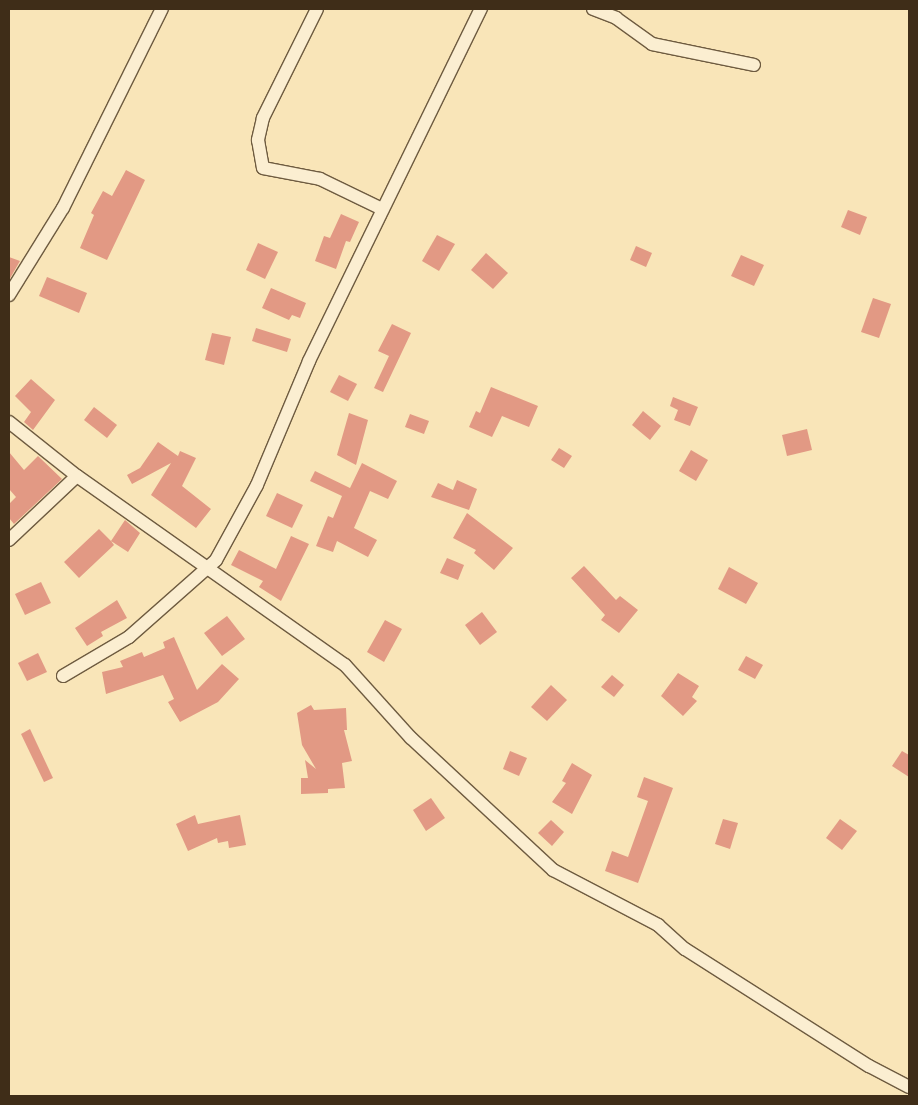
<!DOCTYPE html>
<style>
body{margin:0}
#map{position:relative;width:918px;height:1105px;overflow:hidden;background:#f9e5b8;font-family:"IM FELL French Canon",serif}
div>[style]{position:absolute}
.building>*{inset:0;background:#e29984}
.roads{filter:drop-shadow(1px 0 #6e5b40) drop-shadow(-1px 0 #6e5b40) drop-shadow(0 1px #6e5b40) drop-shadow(0 -1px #6e5b40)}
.minor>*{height:12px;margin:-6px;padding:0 6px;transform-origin:6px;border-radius:6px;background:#fbeed1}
span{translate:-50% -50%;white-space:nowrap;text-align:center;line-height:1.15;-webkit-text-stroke:4px #fbeed1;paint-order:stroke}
.frame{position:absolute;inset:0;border:10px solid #3f2d18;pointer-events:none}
</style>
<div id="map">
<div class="building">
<div style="clip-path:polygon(126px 170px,145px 180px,107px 260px,80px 248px,94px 215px,91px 213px,103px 191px,112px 196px)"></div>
<div style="clip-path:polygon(848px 210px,867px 217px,860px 235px,841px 227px)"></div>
<div style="clip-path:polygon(341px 214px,359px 222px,350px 242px,346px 241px,336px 269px,315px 261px,324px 236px,330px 238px)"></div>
<div style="clip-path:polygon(437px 235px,455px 244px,439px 271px,422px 261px)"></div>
<div style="clip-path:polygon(258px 243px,278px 252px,265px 279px,246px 270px)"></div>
<div style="clip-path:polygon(636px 246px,652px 253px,646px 267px,630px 260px)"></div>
<div style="clip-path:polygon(486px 253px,508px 273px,493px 289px,471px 270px)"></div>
<div style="clip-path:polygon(741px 255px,764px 265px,754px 286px,731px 276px)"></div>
<div style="clip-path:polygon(9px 257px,20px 261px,9px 280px)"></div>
<div style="clip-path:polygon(47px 277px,87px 293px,79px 313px,39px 296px)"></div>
<div style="clip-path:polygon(271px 288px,306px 303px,300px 318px,292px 315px,289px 320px,262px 308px)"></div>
<div style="clip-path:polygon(873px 298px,891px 304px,879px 338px,861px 332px)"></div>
<div style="clip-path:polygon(392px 324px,411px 333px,383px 392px,374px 388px,389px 356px,378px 351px)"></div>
<div style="clip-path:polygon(256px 328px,291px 339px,287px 352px,252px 341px)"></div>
<div style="clip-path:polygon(212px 333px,231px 337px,224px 365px,205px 360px)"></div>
<div style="clip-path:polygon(339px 375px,357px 384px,348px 401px,330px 392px)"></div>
<div style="clip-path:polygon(31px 379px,55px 400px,33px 430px,24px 422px,31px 412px,15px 396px)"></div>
<div style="clip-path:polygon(491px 387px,538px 406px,529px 427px,502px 416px,492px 437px,469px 427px,476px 411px,480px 413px)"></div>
<div style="clip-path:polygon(673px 397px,698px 407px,690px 426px,674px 420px,678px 410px,670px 406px)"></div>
<div style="clip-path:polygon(94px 407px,117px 425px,107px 438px,84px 420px)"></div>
<div style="clip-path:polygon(643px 411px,661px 426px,650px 440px,632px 425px)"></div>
<div style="clip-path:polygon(349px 413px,368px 420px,356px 465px,337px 455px)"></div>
<div style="clip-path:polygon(410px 414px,429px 421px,424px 434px,405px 427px)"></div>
<div style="clip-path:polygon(807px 429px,812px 450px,787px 456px,782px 435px)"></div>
<div style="clip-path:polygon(158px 442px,178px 456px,180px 451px,196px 458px,182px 486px,211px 509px,196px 528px,151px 495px,171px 463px,132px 484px,127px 475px,140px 468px)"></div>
<div style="clip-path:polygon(559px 448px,572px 456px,564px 468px,551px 460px)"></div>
<div style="clip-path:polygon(691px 450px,708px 460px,696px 481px,679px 471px)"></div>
<div style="clip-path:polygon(9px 452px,24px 470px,38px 456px,62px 479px,14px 524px,9px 518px,9px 504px,16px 497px,9px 489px)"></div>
<div style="clip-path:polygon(362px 463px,397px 481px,388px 499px,370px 491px,354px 528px,377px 540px,368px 557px,337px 541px,333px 552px,316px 546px,328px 516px,333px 518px,342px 496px,310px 481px,315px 471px,350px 488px)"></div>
<div style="clip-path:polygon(457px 480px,477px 489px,469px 510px,431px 497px,438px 483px,453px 490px)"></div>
<div style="clip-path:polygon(277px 493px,303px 505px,292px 528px,266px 516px)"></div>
<div style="clip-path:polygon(467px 513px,513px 548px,494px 570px,474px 553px,476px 550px,453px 538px)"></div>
<div style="clip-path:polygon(125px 520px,140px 533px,128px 552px,111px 541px,114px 545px,79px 578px,64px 562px,99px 529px,111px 541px)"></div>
<div style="clip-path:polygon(291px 536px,309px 544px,281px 601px,259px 587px,263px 581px,231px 565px,239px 550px,276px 569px)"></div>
<div style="clip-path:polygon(447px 558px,464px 565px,458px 580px,440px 573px)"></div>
<div style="clip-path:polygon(584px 566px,616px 600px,620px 596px,638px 610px,619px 633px,601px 620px,605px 615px,571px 578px)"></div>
<div style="clip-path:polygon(729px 567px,758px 583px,746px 604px,718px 589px)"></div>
<div style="clip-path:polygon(41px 582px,51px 603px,25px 615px,15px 594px)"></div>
<div style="clip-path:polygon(117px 600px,127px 618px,101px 632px,103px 636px,87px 646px,75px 628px)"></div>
<div style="clip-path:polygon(482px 612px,497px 632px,480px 645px,465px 625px)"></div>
<div style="clip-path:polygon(227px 616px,245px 639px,222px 656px,204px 633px)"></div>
<div style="clip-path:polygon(385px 620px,402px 629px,384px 662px,367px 652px)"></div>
<div style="clip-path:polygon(174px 637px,197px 690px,222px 664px,239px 679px,218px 702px,180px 722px,168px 702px,174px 699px,163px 675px,106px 694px,102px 672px,123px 667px,120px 661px,142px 652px,144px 657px,165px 648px,163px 642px)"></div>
<div style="clip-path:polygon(38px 653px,47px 672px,27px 681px,18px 663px)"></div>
<div style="clip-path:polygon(746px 656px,763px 665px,755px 679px,738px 670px)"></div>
<div style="clip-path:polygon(678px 673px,699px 686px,692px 697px,697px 701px,683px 716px,661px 696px)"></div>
<div style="clip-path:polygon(612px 675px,624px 685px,614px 697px,601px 687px)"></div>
<div style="clip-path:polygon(551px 685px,567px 700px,547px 721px,531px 707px)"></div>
<div style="clip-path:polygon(311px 705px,314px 710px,346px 708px,347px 730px,344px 730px,352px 761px,342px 763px,345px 788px,328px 789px,328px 793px,301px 794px,301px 778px,308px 778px,305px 760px,316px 769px,302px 745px,297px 713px)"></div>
<div style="clip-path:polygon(30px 729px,53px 778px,44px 782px,21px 734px)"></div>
<div style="clip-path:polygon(510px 751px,527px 758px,519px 776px,503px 769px)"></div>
<div style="clip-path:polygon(902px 751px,909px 755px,909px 777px,892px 766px)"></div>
<div style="clip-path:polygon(572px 763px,592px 775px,572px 814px,552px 802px,566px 783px,562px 781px)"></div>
<div style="clip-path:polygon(644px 777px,673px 788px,638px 883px,605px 871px,612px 851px,628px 857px,648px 801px,637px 797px)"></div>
<div style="clip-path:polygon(431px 798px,445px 818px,426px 831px,413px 810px)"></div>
<div style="clip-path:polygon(195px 815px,198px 824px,240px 815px,246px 845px,229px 848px,228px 841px,218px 843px,217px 838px,188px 851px,176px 824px)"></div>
<div style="clip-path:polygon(723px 819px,738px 823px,730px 849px,715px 844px)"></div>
<div style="clip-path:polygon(840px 819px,857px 831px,842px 850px,826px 838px)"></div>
<div style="clip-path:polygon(551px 820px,564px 832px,552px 846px,538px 833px)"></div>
</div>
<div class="roads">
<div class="minor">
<div style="left:317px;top:9px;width:122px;rotate:116.4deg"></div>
<div style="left:263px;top:118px;width:23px;rotate:103deg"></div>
<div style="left:258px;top:140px;width:28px;rotate:80deg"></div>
<div style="left:263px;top:168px;width:58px;rotate:10.9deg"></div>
<div style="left:320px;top:179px;width:69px;rotate:25.8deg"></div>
<div style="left:593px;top:9px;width:25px;rotate:21deg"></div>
<div style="left:616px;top:18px;width:44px;rotate:35.8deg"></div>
<div style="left:652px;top:44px;width:104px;rotate:11.6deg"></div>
<div style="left:9px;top:295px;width:102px;rotate:-58.2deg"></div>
<div style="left:63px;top:208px;width:222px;rotate:-63.6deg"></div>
<div style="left:9px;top:422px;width:87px;rotate:38.5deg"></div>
<div style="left:77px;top:476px;width:328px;rotate:35.2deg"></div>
<div style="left:345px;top:665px;width:98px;rotate:47.9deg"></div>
<div style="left:411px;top:738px;width:194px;rotate:42.9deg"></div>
<div style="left:553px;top:870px;width:119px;rotate:27.6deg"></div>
<div style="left:658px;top:925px;width:36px;rotate:42deg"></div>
<div style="left:685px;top:949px;width:218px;rotate:32.5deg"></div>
<div style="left:869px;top:1066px;width:45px;rotate:27.7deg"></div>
<div style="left:9px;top:540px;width:93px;rotate:-43.3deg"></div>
<div style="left:63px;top:676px;width:77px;rotate:-30.6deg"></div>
<div style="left:129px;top:637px;width:116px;rotate:-41.5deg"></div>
<div style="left:216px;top:560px;width:85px;rotate:-61.3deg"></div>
<div style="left:257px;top:485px;width:134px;rotate:-67.2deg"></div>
<div style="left:309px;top:361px;width:392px;rotate:-64deg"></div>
</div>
</div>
<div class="frame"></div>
</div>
